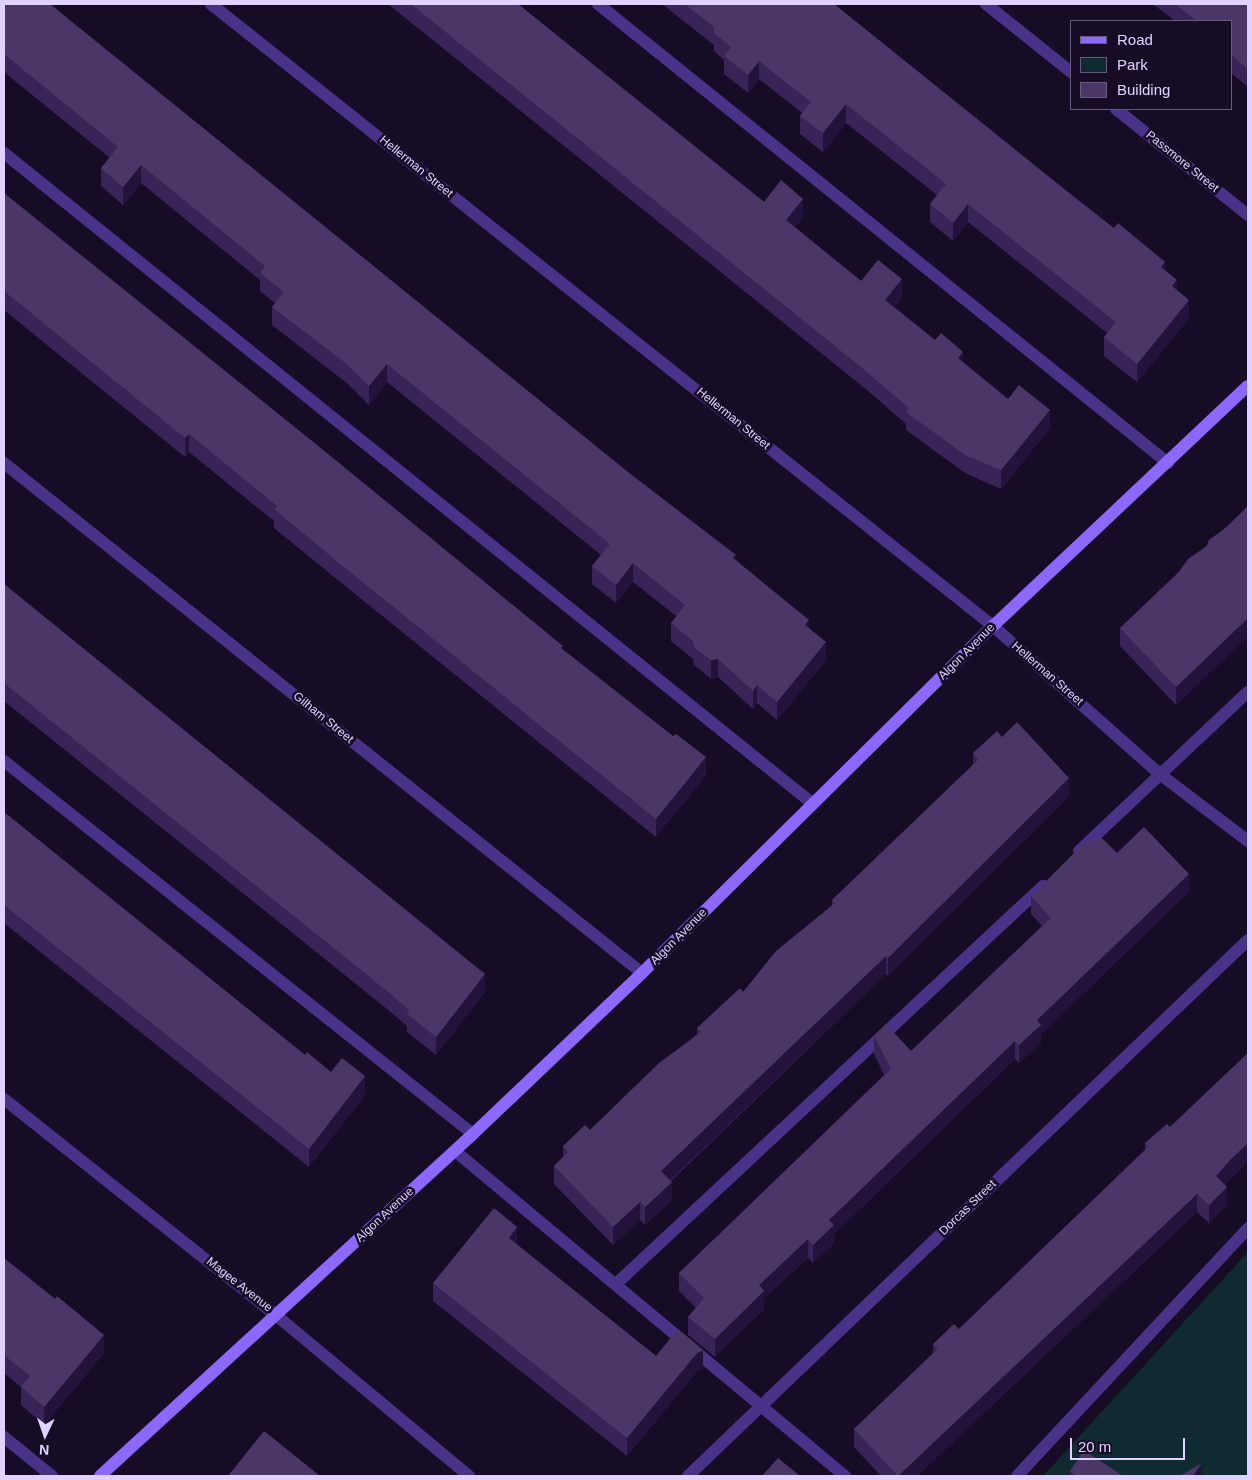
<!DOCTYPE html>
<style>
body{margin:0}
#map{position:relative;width:1252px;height:1480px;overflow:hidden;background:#160c26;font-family:Arial,sans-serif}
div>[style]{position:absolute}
.green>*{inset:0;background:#0f2a30}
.lane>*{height:12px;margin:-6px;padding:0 6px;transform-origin:6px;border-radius:6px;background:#483389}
.street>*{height:12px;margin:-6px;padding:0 6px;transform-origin:6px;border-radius:6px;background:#483389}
.secondary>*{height:12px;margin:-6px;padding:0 6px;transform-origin:6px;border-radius:6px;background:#8c68ff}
.wall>*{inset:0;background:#382456}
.shaded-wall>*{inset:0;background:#23133b}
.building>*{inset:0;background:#4a3768}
span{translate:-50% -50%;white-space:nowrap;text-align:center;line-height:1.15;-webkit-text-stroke:5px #160c26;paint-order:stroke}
.street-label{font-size:12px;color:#e0d1ff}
.frame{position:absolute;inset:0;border:5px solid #e0d1ff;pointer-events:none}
.legend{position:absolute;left:1070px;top:20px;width:162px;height:90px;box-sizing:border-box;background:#160c26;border:1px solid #675b7d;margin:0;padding:6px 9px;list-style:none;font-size:15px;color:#e0d1ff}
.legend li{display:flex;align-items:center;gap:10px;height:25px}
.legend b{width:25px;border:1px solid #675b7d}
.north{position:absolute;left:20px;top:1410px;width:50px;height:50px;-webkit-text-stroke:4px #160c26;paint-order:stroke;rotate:183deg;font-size:14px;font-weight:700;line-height:20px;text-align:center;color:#e0d1ff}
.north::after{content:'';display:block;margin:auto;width:18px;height:22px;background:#e0d1ff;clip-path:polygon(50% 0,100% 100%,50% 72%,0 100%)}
.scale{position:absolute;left:1070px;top:1438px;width:115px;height:22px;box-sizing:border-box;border:2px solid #e0d1ff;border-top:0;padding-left:6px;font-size:15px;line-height:18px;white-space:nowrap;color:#e0d1ff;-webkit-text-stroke:4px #160c26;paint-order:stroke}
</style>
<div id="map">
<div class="green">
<div style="clip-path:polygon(1248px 1252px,1248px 1476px,1043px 1476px)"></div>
</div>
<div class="lane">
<div style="left:598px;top:4px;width:732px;rotate:38.84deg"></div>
<div style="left:4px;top:153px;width:1038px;rotate:38.82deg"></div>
<div style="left:4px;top:761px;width:599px;rotate:38.5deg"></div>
<div style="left:1079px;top:851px;width:232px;rotate:-43.3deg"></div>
<div style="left:455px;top:1151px;width:508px;rotate:39.81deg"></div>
<div style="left:616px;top:1284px;width:584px;rotate:-42.99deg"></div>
<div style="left:4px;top:1437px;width:62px;rotate:39.1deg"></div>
<div style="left:1017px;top:1476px;width:339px;rotate:-47deg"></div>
</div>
<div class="street">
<div style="left:211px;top:4px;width:999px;rotate:38.5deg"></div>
<div style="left:993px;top:626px;width:225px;rotate:41.6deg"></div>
<div style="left:1161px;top:775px;width:109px;rotate:37.2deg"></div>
<div style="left:986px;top:4px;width:109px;rotate:38.7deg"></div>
<div style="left:1116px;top:109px;width:169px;rotate:38.8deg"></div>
<div style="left:4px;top:463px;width:817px;rotate:38.64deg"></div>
<div style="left:4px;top:1099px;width:349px;rotate:38.5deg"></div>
<div style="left:277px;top:1316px;width:250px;rotate:39.8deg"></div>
<div style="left:688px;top:1476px;width:775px;rotate:-43.75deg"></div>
</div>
<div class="secondary">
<div style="left:100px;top:1476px;width:506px;rotate:-42.52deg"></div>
<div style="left:473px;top:1134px;width:233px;rotate:-43.6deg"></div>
<div style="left:642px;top:973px;width:494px;rotate:-44.7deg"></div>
<div style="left:993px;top:626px;width:350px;rotate:-43.3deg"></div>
</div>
<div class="wall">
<div style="clip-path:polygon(4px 4px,736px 560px,809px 628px,826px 660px,777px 720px,757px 703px,753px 709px,718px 677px,711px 679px,694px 665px,693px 659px,671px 641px,671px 623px,676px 616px,633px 582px,616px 603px,592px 584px,592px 566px,601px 555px,387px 382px,369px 405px,348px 384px,272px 325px,272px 307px,275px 303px,260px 291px,260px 280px,141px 183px,123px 205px,101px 186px,101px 168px,110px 158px,4px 72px)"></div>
<div style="clip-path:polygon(388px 4px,518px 4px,764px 202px,803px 217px,795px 227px,861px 281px,902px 297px,894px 307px,1008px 399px,1050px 428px,1001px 489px,965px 473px,906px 430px,906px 424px,867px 390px)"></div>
<div style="clip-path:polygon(662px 4px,834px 4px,1165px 270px,1177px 290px,1189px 318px,1137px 382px,1104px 356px,1104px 337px,1107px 333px,968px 222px,953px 241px,930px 222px,930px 204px,937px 195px,846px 123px,823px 152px,800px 134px,800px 116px,802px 113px,759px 79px,748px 93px,724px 74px,724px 60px,714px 51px,714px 45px)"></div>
<div style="clip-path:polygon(1153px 4px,1248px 4px,1248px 87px,1231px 73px,1231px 21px,1175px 21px)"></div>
<div style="clip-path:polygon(4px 193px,706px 775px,656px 837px,339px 581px,274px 528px,274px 521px,189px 452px,185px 457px,4px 310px)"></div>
<div style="clip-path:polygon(1248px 506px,1248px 636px,1176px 705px,1120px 646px,1120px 628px)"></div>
<div style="clip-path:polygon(4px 584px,485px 992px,436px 1055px,407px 1032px,407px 1026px,387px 1009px,4px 701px)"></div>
<div style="clip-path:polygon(1002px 737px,1069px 796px,888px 976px,886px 974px,671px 1181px,672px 1200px,645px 1225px,640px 1220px,613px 1245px,554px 1184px,554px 1166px,563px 1157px,563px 1146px,590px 1130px,697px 1034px,697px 1028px,743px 992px,832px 905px,832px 900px,973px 765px,973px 753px)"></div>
<div style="clip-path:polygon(4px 812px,305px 1055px,365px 1095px,309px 1167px,4px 923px)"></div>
<div style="clip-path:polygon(1117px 853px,1189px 892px,1041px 1034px,1041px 1043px,1019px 1063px,1015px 1059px,834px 1234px,834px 1243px,813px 1263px,808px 1258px,764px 1298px,764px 1309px,715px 1357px,688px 1335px,688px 1317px,696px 1308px,679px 1291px,679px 1273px,884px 1075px,874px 1054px,874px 1036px,911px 1051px,1042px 926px,1031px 914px,1031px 896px)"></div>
<div style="clip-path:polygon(1248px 1053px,1248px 1161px,1225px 1184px,1227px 1205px,1209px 1223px,1197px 1212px,917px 1476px,881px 1476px,854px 1447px,854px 1429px,933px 1353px,933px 1344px,959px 1329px,1145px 1150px,1145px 1143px,1170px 1127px)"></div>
<div style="clip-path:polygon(517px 1245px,656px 1356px,703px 1368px,697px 1371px,627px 1456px,433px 1301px,433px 1283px)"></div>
<div style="clip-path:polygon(4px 1258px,55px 1299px,104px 1353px,44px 1425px,21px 1405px,21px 1387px,4px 1373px)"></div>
<div style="clip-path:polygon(1070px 1471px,1123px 1476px,1070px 1476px)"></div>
</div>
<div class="shaded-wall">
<div style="clip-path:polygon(759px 61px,759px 79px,748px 93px,748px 75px)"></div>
<div style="clip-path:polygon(846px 104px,846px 123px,823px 152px,823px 133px)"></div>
<div style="clip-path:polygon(141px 165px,141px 183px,123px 205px,123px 187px)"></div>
<div style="clip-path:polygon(803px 199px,803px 217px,786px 239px,786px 220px)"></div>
<div style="clip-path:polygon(968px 204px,968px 222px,953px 241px,953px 223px)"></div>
<div style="clip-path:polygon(1165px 262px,1165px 280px,1161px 267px)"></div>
<div style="clip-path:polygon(902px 279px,902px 297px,885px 318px,885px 300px)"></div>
<div style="clip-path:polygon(1177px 280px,1177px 298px,1172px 286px)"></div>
<div style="clip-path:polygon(1189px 300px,1189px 318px,1137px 382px,1137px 364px)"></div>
<div style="clip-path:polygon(963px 352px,963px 370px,958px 358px)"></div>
<div style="clip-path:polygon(387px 364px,387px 382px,369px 405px,369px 386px)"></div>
<div style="clip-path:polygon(1050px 410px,1050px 428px,1001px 489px,1001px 470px)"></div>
<div style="clip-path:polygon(189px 434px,189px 452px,185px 457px,185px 438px)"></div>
<div style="clip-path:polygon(633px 563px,633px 582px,616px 603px,616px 585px)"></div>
<div style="clip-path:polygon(1248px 618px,1248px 636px,1176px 705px,1176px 687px)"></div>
<div style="clip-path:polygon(809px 620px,809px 638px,805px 625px)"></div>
<div style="clip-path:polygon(826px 642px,826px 660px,777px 720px,777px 702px)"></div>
<div style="clip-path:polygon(718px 659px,718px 677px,711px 679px,711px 660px)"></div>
<div style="clip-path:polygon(757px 685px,757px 703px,753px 709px,753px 691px)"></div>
<div style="clip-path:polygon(706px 757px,706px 775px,656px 837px,656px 819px)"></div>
<div style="clip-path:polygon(1069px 778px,1069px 796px,888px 976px,888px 958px)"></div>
<div style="clip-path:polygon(1189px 874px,1189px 892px,1041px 1034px,1041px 1043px,1019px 1063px,1019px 1045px,1037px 1020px)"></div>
<div style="clip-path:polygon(886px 956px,886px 974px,661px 1189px,661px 1171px)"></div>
<div style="clip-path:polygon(485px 974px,485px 992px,436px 1055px,436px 1037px)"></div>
<div style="clip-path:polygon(1015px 1041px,1015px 1059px,834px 1234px,834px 1243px,813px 1263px,813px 1245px,829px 1220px)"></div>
<div style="clip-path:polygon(365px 1076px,365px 1095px,309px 1167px,309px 1149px)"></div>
<div style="clip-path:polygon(1248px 1143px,1248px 1161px,1229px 1180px,1216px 1194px,1216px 1176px,1229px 1161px)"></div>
<div style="clip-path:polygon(672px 1182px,672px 1200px,645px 1225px,645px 1207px)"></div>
<div style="clip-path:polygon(1227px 1187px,1227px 1205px,1209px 1223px,1209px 1205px)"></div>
<div style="clip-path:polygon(1197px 1194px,1197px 1212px,917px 1476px,898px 1476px)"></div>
<div style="clip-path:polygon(640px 1202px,640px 1220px,613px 1245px,613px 1227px)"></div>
<div style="clip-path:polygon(517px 1227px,517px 1245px,509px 1238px)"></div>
<div style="clip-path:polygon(808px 1239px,808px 1258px,764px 1298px,764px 1309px,715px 1357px,715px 1339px,759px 1285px)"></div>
<div style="clip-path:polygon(104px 1335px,104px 1353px,44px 1425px,44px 1407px)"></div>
<div style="clip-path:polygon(703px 1350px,703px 1368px,697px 1371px,627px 1456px,627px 1438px,697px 1353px)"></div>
<div style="clip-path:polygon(1202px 1463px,1202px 1476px,1193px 1476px)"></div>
</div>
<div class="building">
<div style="clip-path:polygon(4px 4px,50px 4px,628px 472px,736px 555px,733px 558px,809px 620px,805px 625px,826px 642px,777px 702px,757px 685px,753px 691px,718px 659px,711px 660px,694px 647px,693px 641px,671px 623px,685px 605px,633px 563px,616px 585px,592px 566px,610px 544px,387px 364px,369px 386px,348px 365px,272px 307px,284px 292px,260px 273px,265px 266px,141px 165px,123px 187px,101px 168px,118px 147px,4px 54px)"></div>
<div style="clip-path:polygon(411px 4px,518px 4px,764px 202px,781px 180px,803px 199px,786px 220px,861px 281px,878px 260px,902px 279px,885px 300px,935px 340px,941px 333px,963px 352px,958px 358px,1008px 399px,1019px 385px,1050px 410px,1001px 470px,965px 455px,906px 412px,909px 408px,867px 372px)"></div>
<div style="clip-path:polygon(685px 4px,834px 4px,1064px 189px,1114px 228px,1118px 223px,1165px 262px,1161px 267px,1177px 280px,1172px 286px,1189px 300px,1137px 364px,1104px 337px,1116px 322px,968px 204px,953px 223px,930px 204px,946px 184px,846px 104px,823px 133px,800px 116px,811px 102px,759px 61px,748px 75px,724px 56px,731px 47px,714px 33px,714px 27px)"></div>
<div style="clip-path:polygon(1175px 4px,1248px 4px,1248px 69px,1231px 55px,1231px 21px,1197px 21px)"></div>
<div style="clip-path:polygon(4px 193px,322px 449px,563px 646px,561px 648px,673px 736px,676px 734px,706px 757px,656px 819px,339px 563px,274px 509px,277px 506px,189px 434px,185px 438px,4px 291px)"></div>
<div style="clip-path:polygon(1248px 506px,1248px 618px,1176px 687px,1120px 628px,1178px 573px,1188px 559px,1207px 546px,1209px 540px,1227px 527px)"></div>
<div style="clip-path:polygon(4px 584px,485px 974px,436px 1037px,407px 1014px,409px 1010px,387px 991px,4px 683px)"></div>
<div style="clip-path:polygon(1017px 722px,1069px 778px,888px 958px,886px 956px,661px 1171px,672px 1182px,645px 1207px,640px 1202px,613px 1227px,554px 1166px,568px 1152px,563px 1146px,585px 1125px,590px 1130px,659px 1063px,701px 1032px,697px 1028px,740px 988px,743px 992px,776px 951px,835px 903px,832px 900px,978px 760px,973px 753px,997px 731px,1002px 737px)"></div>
<div style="clip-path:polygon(4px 812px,305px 1055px,307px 1052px,331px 1072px,342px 1058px,365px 1076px,309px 1149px,4px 905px)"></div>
<div style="clip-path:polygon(1144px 827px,1189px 874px,1037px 1020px,1041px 1025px,1019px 1045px,1015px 1041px,829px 1220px,834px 1225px,813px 1245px,808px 1239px,759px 1285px,764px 1291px,715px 1339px,688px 1317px,704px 1298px,679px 1273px,891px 1069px,874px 1036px,886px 1024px,911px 1051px,1051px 918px,1031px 896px,1086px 841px,1102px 838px,1117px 853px)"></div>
<div style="clip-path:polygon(1248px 1053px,1248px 1143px,1229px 1161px,1216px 1176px,1227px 1187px,1209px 1205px,1197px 1194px,898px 1476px,854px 1429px,938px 1349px,933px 1344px,954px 1324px,959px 1329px,1148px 1147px,1145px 1143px,1167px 1124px,1170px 1127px)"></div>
<div style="clip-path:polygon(494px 1208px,517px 1227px,509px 1238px,656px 1356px,678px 1329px,703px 1350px,697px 1353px,627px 1438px,433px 1283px)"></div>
<div style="clip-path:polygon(4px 1258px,55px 1299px,57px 1296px,104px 1335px,44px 1407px,21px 1387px,30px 1376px,4px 1355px)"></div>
<div style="clip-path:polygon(264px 1431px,320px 1476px,228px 1476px)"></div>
<div style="clip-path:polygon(1084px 1450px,1123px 1476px,1076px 1476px,1070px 1471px)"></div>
<div style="clip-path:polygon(778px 1458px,800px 1476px,762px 1476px)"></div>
<div style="clip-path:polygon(1202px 1463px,1193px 1476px,1180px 1476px)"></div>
</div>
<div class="street-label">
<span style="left:1182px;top:162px;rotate:39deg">Passmore Street</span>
<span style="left:416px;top:167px;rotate:39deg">Hellerman Street</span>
<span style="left:733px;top:419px;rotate:39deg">Hellerman Street</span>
<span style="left:967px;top:652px;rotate:-45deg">Algon Avenue</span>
<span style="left:1047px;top:674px;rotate:41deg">Hellerman Street</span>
<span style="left:323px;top:718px;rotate:39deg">Gilham Street</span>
<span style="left:679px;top:937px;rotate:-45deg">Algon Avenue</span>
<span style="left:968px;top:1208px;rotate:-44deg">Dorcas Street</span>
<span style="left:385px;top:1215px;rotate:-43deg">Algon Avenue</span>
<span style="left:239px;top:1285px;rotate:38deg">Magee Avenue</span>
</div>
<div class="frame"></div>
<ul class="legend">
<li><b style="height:6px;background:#8c68ff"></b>Road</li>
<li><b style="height:14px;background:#0f2a30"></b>Park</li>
<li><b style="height:14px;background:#4a3768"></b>Building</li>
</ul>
<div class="north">N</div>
<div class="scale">20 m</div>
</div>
